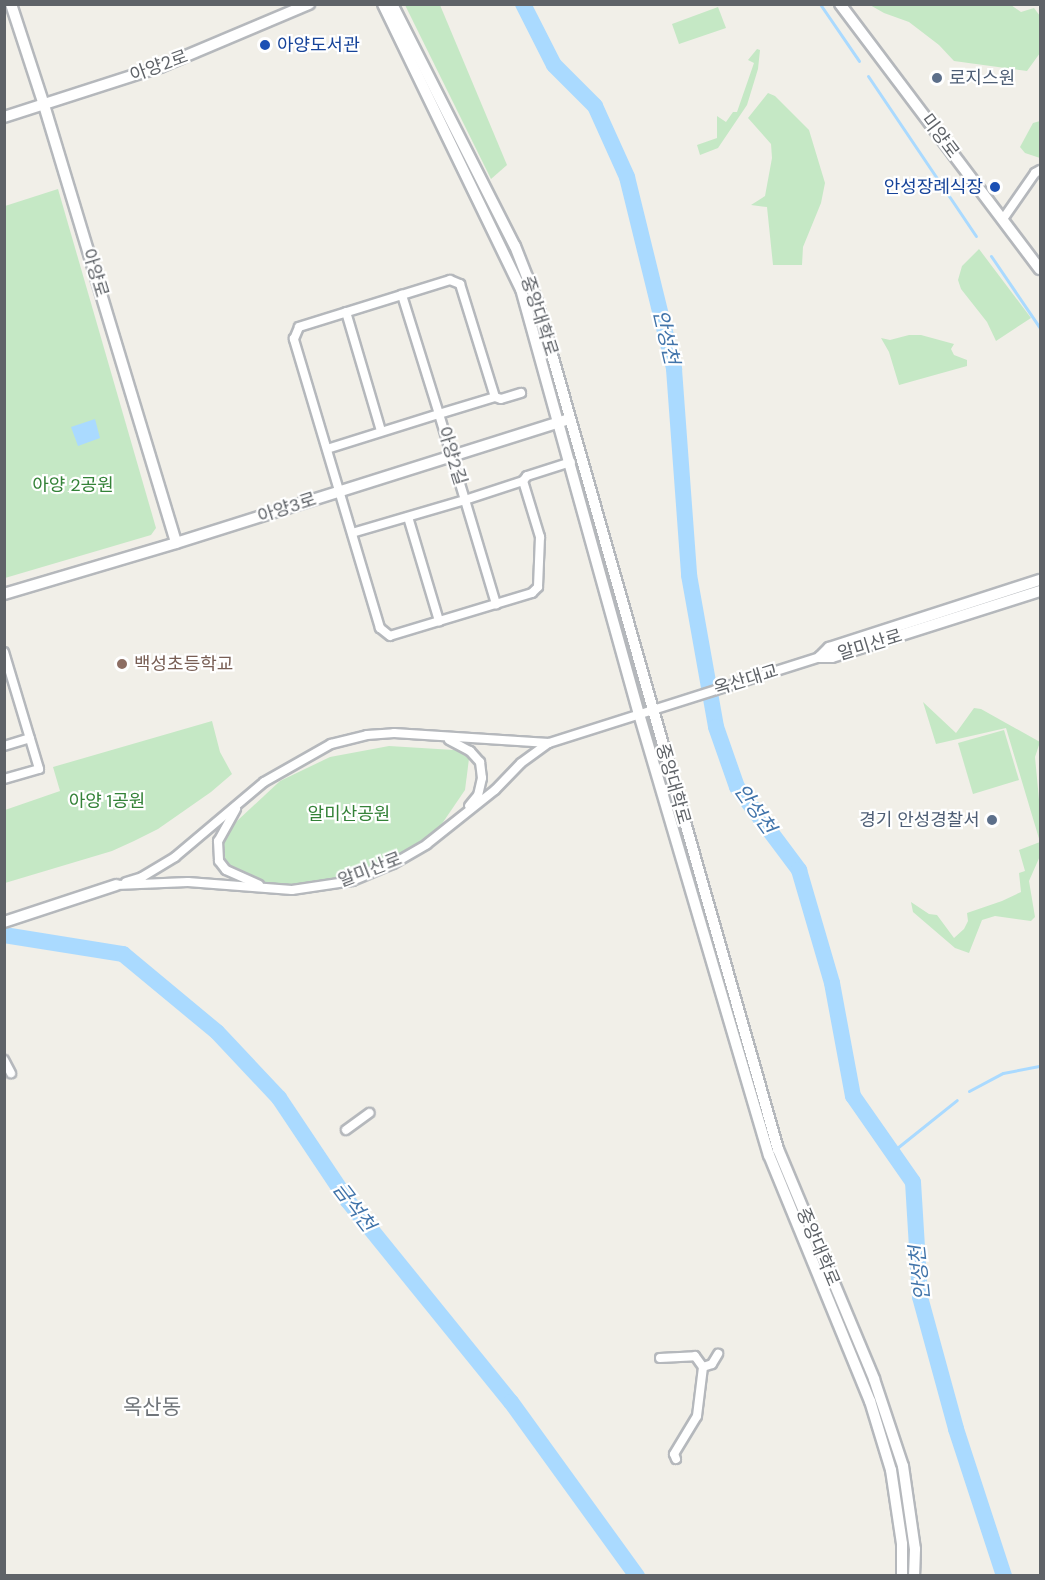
<!DOCTYPE html>
<meta charset="utf-8">
<style>
body{margin:0}
#map{position:relative;width:1045px;height:1580px;overflow:hidden;background:#f1efe8;font-family:"DM Sans","Noto Sans KR",sans-serif}
div>[style]{position:absolute}
.green>*{inset:0;background:#c5e8c5}
.water>*{inset:0;background:#aadaff}
.stream>*{height:3px;margin:-1.5px;padding:0 1.5px;transform-origin:1.5px;border-radius:1.5px;background:#aadaff}
.river>*{height:16px;margin:-8px;padding:0 8px;transform-origin:8px;border-radius:8px;background:#aadaff}
.roads{filter:drop-shadow(2px 0 #b5b8bc) drop-shadow(-2px 0 #b5b8bc) drop-shadow(0 2px #b5b8bc) drop-shadow(0 -2px #b5b8bc)}
.street>*{height:8px;margin:-4px;padding:0 4px;transform-origin:4px;border-radius:4px;background:#fff}
.secondary>*{height:10px;margin:-5px;padding:0 5px;transform-origin:5px;border-radius:5px;background:#fff}
.dots>*{width:16px;height:16px;translate:-50% -50%;box-sizing:border-box;border:3px solid #fff;border-radius:50%}
span{translate:-50% -50%;white-space:nowrap;text-align:center;line-height:1.15;-webkit-text-stroke:4.5px #fff;paint-order:stroke}
.transit-label{font-size:18px;color:#164399}
.left{translate:0 -50%;text-align:left}
.right{translate:-100% -50%;text-align:right}
.street-label{font-size:18px;color:#5f6368}
.service-label{font-size:18px;color:#4e5e75}
.park-label{font-size:18px;color:#348238}
.education-label{font-size:18px;color:#785e54}
.water-label{font-size:20px;color:#4174aa;font-style:italic}
.quarter-label{font-size:21px;color:#70757a}
.frame{position:absolute;inset:0;border:6px solid #5f6368;pointer-events:none}
</style>
<div id="map">
<div class="green">
<div style="clip-path:polygon(405px 5px,440px 5px,507px 165px,491px 179px)"></div>
<div style="clip-path:polygon(1011px 5px,1021px 12px,1034px 8px,1040px 16px,1040px 53px,1027px 71px,954px 61px,939px 45px,909px 22px,884px 13px,870px 5px)"></div>
<div style="clip-path:polygon(718px 7px,726px 28px,679px 44px,672px 24px)"></div>
<div style="clip-path:polygon(757px 49px,760px 50px,758px 69px,747px 105px,718px 148px,700px 155px,697px 145px,717px 138px,717px 116px,726px 122px,733px 112px,737px 112px,754px 63px,748px 60px)"></div>
<div style="clip-path:polygon(768px 93px,775px 96px,809px 130px,825px 183px,821px 203px,803px 247px,802px 265px,773px 265px,767px 207px,751px 205px,765px 196px,772px 158px,771px 144px,748px 118px)"></div>
<div style="clip-path:polygon(1040px 121px,1040px 158px,1025px 153px,1020px 147px,1033px 123px)"></div>
<div style="clip-path:polygon(58px 189px,156px 528px,151px 535px,5px 578px,5px 206px)"></div>
<div style="clip-path:polygon(979px 249px,1031px 318px,996px 341px,987px 322px,961px 289px,958px 280px,962px 266px)"></div>
<div style="clip-path:polygon(909px 335px,921px 335px,954px 344px,951px 349px,954px 355px,967px 360px,967px 366px,899px 385px,889px 352px,881px 338px,890px 340px)"></div>
<div style="clip-path:polygon(923px 702px,956px 733px,974px 708px,981px 709px,1040px 742px,1035px 757px,1040px 810px,1040px 856px,1029px 881px,1035px 917px,1031px 921px,995px 916px,982px 920px,969px 953px,955px 948px,913px 912px,911px 902px,929px 914px,937px 915px,954px 938px,964px 929px,968px 921px,967px 913px,1002px 901px,1021px 892px,1019px 873px,1025px 871px,1019px 850px,1040px 842px,1006px 728px,936px 744px)"></div>
<div style="clip-path:polygon(212px 721px,220px 752px,232px 774px,211px 792px,158px 829px,134px 841px,112px 851px,5px 883px,5px 810px,60px 791px,53px 767px)"></div>
<div style="clip-path:polygon(1004px 730px,1019px 780px,973px 794px,958px 743px)"></div>
<div style="clip-path:polygon(389px 746px,470px 751px,465px 790px,435px 834px,376px 868px,326px 884px,244px 884px,222px 862px,222px 835px,280px 781px,330px 757px)"></div>
</div>
<div class="water">
<div style="clip-path:polygon(95px 419px,100px 438px,78px 446px,71px 427px)"></div>
</div>
<div class="stream">
<div style="left:820px;top:4px;width:69px;rotate:55.6deg"></div>
<div style="left:868px;top:76px;width:193px;rotate:56deg"></div>
<div style="left:991px;top:256px;width:87px;rotate:55.8deg"></div>
<div style="left:969px;top:1091px;width:38px;rotate:-28deg"></div>
<div style="left:1003px;top:1073px;width:38px;rotate:-11deg"></div>
<div style="left:892px;top:1152px;width:83px;rotate:-38.7deg"></div>
</div>
<div class="river">
<div style="left:523px;top:4px;width:68px;rotate:63.1deg"></div>
<div style="left:554px;top:65px;width:58px;rotate:45deg"></div>
<div style="left:595px;top:106px;width:78px;rotate:65.7deg"></div>
<div style="left:627px;top:177px;width:198px;rotate:76.2deg"></div>
<div style="left:674px;top:369px;width:207px;rotate:85.8deg"></div>
<div style="left:689px;top:575px;width:154px;rotate:79.9deg"></div>
<div style="left:716px;top:727px;width:64px;rotate:70.7deg"></div>
<div style="left:737px;top:787px;width:104px;rotate:53.2deg"></div>
<div style="left:799px;top:870px;width:118px;rotate:73.7deg"></div>
<div style="left:832px;top:983px;width:115px;rotate:79.5deg"></div>
<div style="left:853px;top:1096px;width:105px;rotate:55.1deg"></div>
<div style="left:913px;top:1182px;width:115px;rotate:86.5deg"></div>
<div style="left:920px;top:1297px;width:137px;rotate:74.7deg"></div>
<div style="left:956px;top:1429px;width:155px;rotate:71.9deg"></div>
<div style="left:4px;top:935px;width:121px;rotate:9.1deg"></div>
<div style="left:123px;top:954px;width:122px;rotate:39.7deg"></div>
<div style="left:217px;top:1032px;width:91px;rotate:46.8deg"></div>
<div style="left:279px;top:1098px;width:124px;rotate:56.2deg"></div>
<div style="left:348px;top:1201px;width:259px;rotate:51deg"></div>
<div style="left:511px;top:1402px;width:215px;rotate:54.1deg"></div>
</div>
<div class="roads">
<div class="street">
<div style="left:1003px;top:219px;width:56px;rotate:-55.2deg"></div>
<div style="left:1035px;top:173px;width:6px;rotate:-31deg"></div>
<div style="left:450px;top:280px;width:11px;rotate:22deg"></div>
<div style="left:460px;top:284px;width:118px;rotate:72.8deg"></div>
<div style="left:495px;top:397px;width:59px;rotate:163.1deg"></div>
<div style="left:439px;top:414px;width:90px;rotate:73.2deg"></div>
<div style="left:465px;top:500px;width:61px;rotate:-18.1deg"></div>
<div style="left:523px;top:481px;width:59px;rotate:73.1deg"></div>
<div style="left:540px;top:537px;width:50px;rotate:92.3deg"></div>
<div style="left:538px;top:587px;width:8px;rotate:135deg"></div>
<div style="left:532px;top:593px;width:148px;rotate:163.2deg"></div>
<div style="left:390px;top:636px;width:13px;rotate:-141deg"></div>
<div style="left:380px;top:628px;width:302px;rotate:-106.6deg"></div>
<div style="left:294px;top:339px;width:13px;rotate:-67deg"></div>
<div style="left:299px;top:327px;width:158px;rotate:-17.3deg"></div>
<div style="left:346px;top:312px;width:124px;rotate:73.6deg"></div>
<div style="left:495px;top:397px;width:6px;rotate:18deg"></div>
<div style="left:501px;top:399px;width:21px;rotate:-17deg"></div>
<div style="left:327px;top:449px;width:117px;rotate:-17.4deg"></div>
<div style="left:439px;top:414px;width:125px;rotate:-107.3deg"></div>
<div style="left:523px;top:481px;width:6px;rotate:-51deg"></div>
<div style="left:527px;top:476px;width:46px;rotate:-17.7deg"></div>
<div style="left:408px;top:517px;width:109px;rotate:73.4deg"></div>
<div style="left:352px;top:533px;width:118px;rotate:-16.3deg"></div>
<div style="left:465px;top:500px;width:109px;rotate:73.4deg"></div>
<div style="left:4px;top:652px;width:122px;rotate:73.3deg"></div>
<div style="left:39px;top:769px;width:36px;rotate:164deg"></div>
<div style="left:449px;top:740px;width:24px;rotate:28deg"></div>
<div style="left:470px;top:751px;width:15px;rotate:48deg"></div>
<div style="left:480px;top:762px;width:16px;rotate:83deg"></div>
<div style="left:482px;top:778px;width:17px;rotate:103deg"></div>
<div style="left:478px;top:795px;width:14px;rotate:129deg"></div>
<div style="left:4px;top:746px;width:27px;rotate:-17deg"></div>
<div style="left:236px;top:809px;width:37px;rotate:119deg"></div>
<div style="left:218px;top:841px;width:20px;rotate:87deg"></div>
<div style="left:219px;top:861px;width:11px;rotate:52deg"></div>
<div style="left:226px;top:870px;width:36px;rotate:24deg"></div>
<div style="left:126px;top:882px;width:17px;rotate:-17deg"></div>
<div style="left:142px;top:877px;width:39px;rotate:-31deg"></div>
<div style="left:175px;top:857px;width:116px;rotate:-40.1deg"></div>
<div style="left:264px;top:782px;width:77px;rotate:-29.6deg"></div>
<div style="left:331px;top:744px;width:37px;rotate:-14deg"></div>
<div style="left:367px;top:735px;width:27px;rotate:-4deg"></div>
<div style="left:394px;top:733px;width:155px;rotate:3.7deg"></div>
<div style="left:116px;top:885px;width:72px;rotate:-2.4deg"></div>
<div style="left:188px;top:882px;width:104px;rotate:4.4deg"></div>
<div style="left:292px;top:890px;width:61px;rotate:-8.5deg"></div>
<div style="left:352px;top:881px;width:44px;rotate:-22.5deg"></div>
<div style="left:393px;top:864px;width:39px;rotate:-30deg"></div>
<div style="left:427px;top:844px;width:87px;rotate:-38.5deg"></div>
<div style="left:495px;top:790px;width:37px;rotate:-46deg"></div>
<div style="left:521px;top:763px;width:34px;rotate:-36deg"></div>
<div style="left:549px;top:743px;width:284px;rotate:-17.6deg"></div>
<div style="left:4px;top:1060px;width:15px;rotate:62deg"></div>
<div style="left:346px;top:1130px;width:29px;rotate:-36deg"></div>
<div style="left:660px;top:1358px;width:35px;rotate:-3deg"></div>
<div style="left:695px;top:1356px;width:14px;rotate:54deg"></div>
<div style="left:676px;top:1459px;width:5px;rotate:-112deg"></div>
<div style="left:674px;top:1454px;width:44px;rotate:-58.8deg"></div>
<div style="left:697px;top:1416px;width:49px;rotate:-83deg"></div>
<div style="left:703px;top:1367px;width:9px;rotate:-18deg"></div>
<div style="left:712px;top:1364px;width:12px;rotate:-59deg"></div>
</div>
<div class="secondary">
<div style="left:11px;top:4px;width:106px;rotate:71.9deg"></div>
<div style="left:44px;top:105px;width:457px;rotate:73.2deg"></div>
<div style="left:383px;top:4px;width:317px;rotate:64.2deg"></div>
<div style="left:521px;top:289px;width:441px;rotate:74.5deg"></div>
<div style="left:639px;top:714px;width:460px;rotate:73.6deg"></div>
<div style="left:769px;top:1155px;width:266px;rotate:67.7deg"></div>
<div style="left:870px;top:1401px;width:72px;rotate:73.1deg"></div>
<div style="left:891px;top:1470px;width:75px;rotate:81.5deg"></div>
<div style="left:902px;top:1544px;width:32px;rotate:90deg"></div>
<div style="left:392px;top:4px;width:271px;rotate:63.1deg"></div>
<div style="left:515px;top:246px;width:60px;rotate:68.6deg"></div>
<div style="left:537px;top:302px;width:881px;rotate:74.12deg"></div>
<div style="left:778px;top:1149px;width:249px;rotate:67.3deg"></div>
<div style="left:874px;top:1379px;width:92px;rotate:71.6deg"></div>
<div style="left:903px;top:1466px;width:84px;rotate:81.8deg"></div>
<div style="left:915px;top:1549px;width:27px;rotate:92deg"></div>
<div style="left:840px;top:4px;width:332px;rotate:53deg"></div>
<div style="left:4px;top:117px;width:164px;rotate:-17.8deg"></div>
<div style="left:160px;top:67px;width:162px;rotate:-22.9deg"></div>
<div style="left:4px;top:594px;width:179px;rotate:-16.5deg"></div>
<div style="left:176px;top:543px;width:409px;rotate:-17.5deg"></div>
<div style="left:820px;top:657px;width:13px;rotate:-45deg"></div>
<div style="left:829px;top:648px;width:222px;rotate:-17.9deg"></div>
<div style="left:820px;top:657px;width:12px"></div>
<div style="left:832px;top:657px;width:218px;rotate:-17.6deg"></div>
<div style="left:4px;top:922px;width:118px;rotate:-18.3deg"></div>
</div>
</div>
<div class="dots">
<div style="left:265px;top:45px;background:#1a4fb4"></div>
<div style="left:937px;top:78px;background:#5c6f8a"></div>
<div style="left:995px;top:187px;background:#1a4fb4"></div>
<div style="left:122px;top:664px;background:#8d6e63"></div>
<div style="left:992px;top:820px;background:#5c6f8a"></div>
</div>
<div class="transit-label">
<span class="left" style="left:277px;top:45px">아양도서관</span>
<span class="right" style="left:983px;top:187px">안성장례식장</span>
</div>
<div class="street-label">
<span style="left:159px;top:66px;rotate:-20deg">아양2로</span>
<span style="left:940px;top:136px;rotate:53deg">미양로</span>
<span style="left:95px;top:273px;rotate:73deg">아양로</span>
<span style="left:539px;top:316px;rotate:72deg">중앙대학로</span>
<span style="left:452px;top:456px;rotate:73deg">아양2길</span>
<span style="left:287px;top:508px;rotate:-18deg">아양3로</span>
<span style="left:870px;top:645px;rotate:-17deg">알미산로</span>
<span style="left:746px;top:680px;rotate:-17deg">옥산대교</span>
<span style="left:673px;top:784px;rotate:74deg">중앙대학로</span>
<span style="left:370px;top:870px;rotate:-21deg">알미산로</span>
<span style="left:818px;top:1247px;rotate:67deg">중앙대학로</span>
</div>
<div class="service-label">
<span class="left" style="left:949px;top:78px">로지스원</span>
<span class="right" style="left:980px;top:820px">경기 안성경찰서</span>
</div>
<div class="park-label">
<span style="left:73px;top:485px">아양 2공원</span>
<span style="left:107px;top:801px">아양 1공원</span>
<span style="left:349px;top:814px">알미산공원</span>
</div>
<div class="education-label">
<span class="left" style="left:134px;top:664px">백성초등학교</span>
</div>
<div class="water-label">
<span style="left:666px;top:337px;rotate:77deg">안성천</span>
<span style="left:755px;top:809px;rotate:55deg">안성천</span>
<span style="left:354px;top:1207px;rotate:53deg">금석천</span>
<span style="left:920px;top:1273px;rotate:-96deg">안성천</span>
</div>
<div class="quarter-label">
<span style="left:152px;top:1407px">옥산동</span>
</div>
<div class="frame"></div>
</div>
